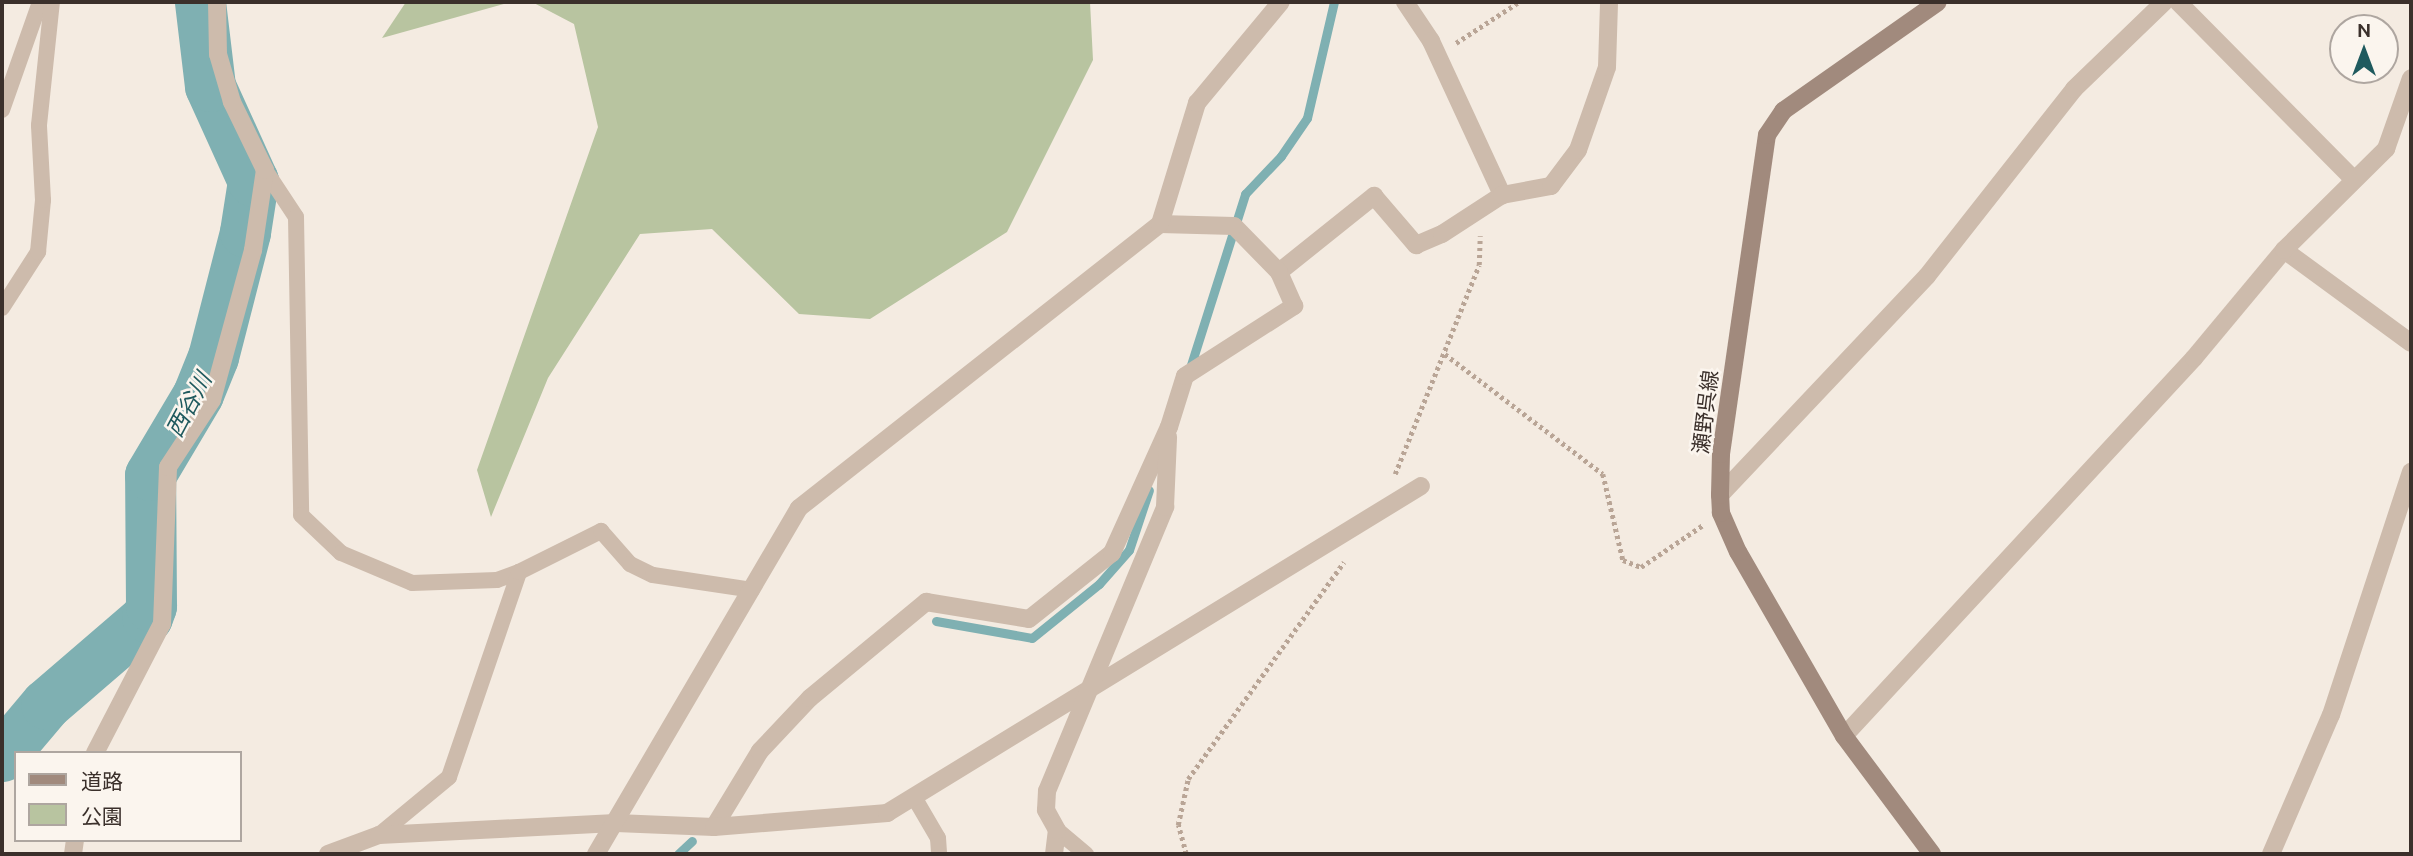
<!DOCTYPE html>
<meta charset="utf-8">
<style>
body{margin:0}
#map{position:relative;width:2413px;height:856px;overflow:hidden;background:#f4ebe1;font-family:Ubuntu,"Noto Sans JP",sans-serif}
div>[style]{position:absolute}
.green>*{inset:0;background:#b8c4a0}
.stream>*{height:9px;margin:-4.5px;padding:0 4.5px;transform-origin:4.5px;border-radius:4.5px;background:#7fb0b2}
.river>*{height:51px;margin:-25.5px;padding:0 25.5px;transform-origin:25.5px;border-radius:25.5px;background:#7fb0b2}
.path>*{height:4.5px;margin-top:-2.25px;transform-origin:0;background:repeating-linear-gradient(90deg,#b9a596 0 3.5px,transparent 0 7px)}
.lane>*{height:16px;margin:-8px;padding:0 8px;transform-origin:8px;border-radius:8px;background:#cdbbac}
.street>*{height:18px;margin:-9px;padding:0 9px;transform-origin:9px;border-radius:9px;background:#cdbbac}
.secondary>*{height:18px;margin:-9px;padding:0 9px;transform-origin:9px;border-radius:9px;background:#a18a7d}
span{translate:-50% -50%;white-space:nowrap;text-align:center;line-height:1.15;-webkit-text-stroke:5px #fbf5ee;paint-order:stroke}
.street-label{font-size:21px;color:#3b302b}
.water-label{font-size:23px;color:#1f5a5e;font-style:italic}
.frame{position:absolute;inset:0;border:4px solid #3b302b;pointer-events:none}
.legend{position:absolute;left:14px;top:751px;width:228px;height:91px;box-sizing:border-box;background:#fbf5ee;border:2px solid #aea6a0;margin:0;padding:9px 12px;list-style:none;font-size:21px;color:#3b302b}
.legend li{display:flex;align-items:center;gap:14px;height:35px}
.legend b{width:35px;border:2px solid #aea6a0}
.north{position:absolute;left:2329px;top:14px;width:70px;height:70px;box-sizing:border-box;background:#fbf5ee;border:2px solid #aea6a0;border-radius:50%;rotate:0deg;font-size:19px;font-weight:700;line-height:28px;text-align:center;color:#3b302b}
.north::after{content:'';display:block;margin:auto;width:24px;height:32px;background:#1f5a5e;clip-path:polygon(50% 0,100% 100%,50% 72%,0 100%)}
</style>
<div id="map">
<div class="green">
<div style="clip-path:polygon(406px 2px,511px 2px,382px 38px)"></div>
<div style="clip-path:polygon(532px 2px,1090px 2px,1093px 60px,1007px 232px,870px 319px,799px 314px,712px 229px,640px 234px,548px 378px,491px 517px,477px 470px,598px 127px,574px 24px)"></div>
</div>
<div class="stream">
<div style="left:1189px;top:371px;width:186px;rotate:-72.4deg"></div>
<div style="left:1245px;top:194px;width:52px;rotate:-46.5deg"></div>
<div style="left:1281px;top:156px;width:46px;rotate:-55.6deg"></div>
<div style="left:1307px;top:118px;width:119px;rotate:-76.9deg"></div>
<div style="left:936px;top:621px;width:97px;rotate:10deg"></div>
<div style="left:1032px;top:638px;width:86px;rotate:-38.9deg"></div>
<div style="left:1099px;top:584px;width:45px;rotate:-48.6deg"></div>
<div style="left:1129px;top:550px;width:63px;rotate:-71.6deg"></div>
<div style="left:678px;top:854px;width:19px;rotate:-43deg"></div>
</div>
<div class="river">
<div style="left:2px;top:756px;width:68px;rotate:-49.8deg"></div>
<div style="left:46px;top:704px;width:133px;rotate:-40.7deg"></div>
<div style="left:147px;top:617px;width:12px;rotate:-70deg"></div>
<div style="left:151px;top:606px;width:131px;rotate:-90.4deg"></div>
<div style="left:150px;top:475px;width:94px;rotate:-59.3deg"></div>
<div style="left:198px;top:394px;width:40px;rotate:-68deg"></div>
<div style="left:213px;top:357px;width:129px;rotate:-75.6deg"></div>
<div style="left:245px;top:232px;width:52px;rotate:-81.1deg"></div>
<div style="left:253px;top:181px;width:104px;rotate:-114.4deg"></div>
<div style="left:210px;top:86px;width:85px;rotate:-96.8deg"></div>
</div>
<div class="path">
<div style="left:1456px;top:43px;width:75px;rotate:-33.1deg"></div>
<div style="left:1445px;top:354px;width:198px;rotate:37.2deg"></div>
<div style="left:1603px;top:474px;width:88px;rotate:76.9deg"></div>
<div style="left:1623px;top:560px;width:19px;rotate:21deg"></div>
<div style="left:1641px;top:567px;width:75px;rotate:-34.1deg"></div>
<div style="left:1395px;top:474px;width:225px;rotate:-68.1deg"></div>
<div style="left:1479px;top:265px;width:29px;rotate:-88deg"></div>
<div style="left:1186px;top:854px;width:30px;rotate:-105deg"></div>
<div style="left:1178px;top:825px;width:47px;rotate:-77.7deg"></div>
<div style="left:1188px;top:779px;width:267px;rotate:-54.3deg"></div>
</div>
<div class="lane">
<div style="left:2px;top:110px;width:114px;rotate:-70.6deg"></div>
<div style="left:265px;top:170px;width:56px;rotate:56.6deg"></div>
<div style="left:296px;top:217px;width:298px;rotate:89deg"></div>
<div style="left:301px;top:515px;width:55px;rotate:43.5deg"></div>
<div style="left:341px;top:553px;width:77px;rotate:22.9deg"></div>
<div style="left:412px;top:583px;width:85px;rotate:-2deg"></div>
<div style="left:497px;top:580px;width:23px;rotate:-20deg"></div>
<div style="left:2px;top:308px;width:67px;rotate:-57.3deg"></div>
<div style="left:38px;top:252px;width:52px;rotate:-84.5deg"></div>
<div style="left:43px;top:200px;width:75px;rotate:-93.1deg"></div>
<div style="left:39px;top:125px;width:124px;rotate:-84deg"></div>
<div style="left:914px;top:797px;width:48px;rotate:59.7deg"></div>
<div style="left:938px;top:838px;width:16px;rotate:86deg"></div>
<div style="left:1057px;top:830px;width:38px;rotate:40deg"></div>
<div style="left:379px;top:835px;width:91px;rotate:-39.6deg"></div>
<div style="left:449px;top:777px;width:217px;rotate:-71.1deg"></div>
<div style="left:519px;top:572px;width:92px;rotate:-26.6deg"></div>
<div style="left:601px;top:531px;width:44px;rotate:48.7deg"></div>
<div style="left:630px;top:564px;width:25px;rotate:26deg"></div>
<div style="left:653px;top:575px;width:100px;rotate:8.6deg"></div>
</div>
<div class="street">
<div style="left:1405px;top:2px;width:47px;rotate:56.3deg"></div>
<div style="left:1431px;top:41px;width:170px;rotate:65.2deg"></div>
<div style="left:2178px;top:2px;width:250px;rotate:45.3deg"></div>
<div style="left:2284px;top:250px;width:157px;rotate:36.2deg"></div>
<div style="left:1279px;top:272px;width:122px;rotate:-38.7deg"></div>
<div style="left:1374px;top:196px;width:65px;rotate:49.4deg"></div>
<div style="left:1416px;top:245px;width:28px;rotate:-23deg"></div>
<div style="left:1442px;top:234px;width:72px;rotate:-33deg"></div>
<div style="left:1502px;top:195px;width:50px;rotate:-10.4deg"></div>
<div style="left:1551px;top:186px;width:45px;rotate:-53.1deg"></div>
<div style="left:1578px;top:150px;width:88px;rotate:-70.7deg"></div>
<div style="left:1607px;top:67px;width:65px;rotate:-88.2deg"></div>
<div style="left:1720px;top:495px;width:301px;rotate:-46.6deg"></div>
<div style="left:1927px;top:276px;width:238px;rotate:-51.8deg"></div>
<div style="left:2074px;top:89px;width:125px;rotate:-44deg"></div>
<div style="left:1844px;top:736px;width:515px;rotate:-47.2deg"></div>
<div style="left:2194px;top:358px;width:141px;rotate:-50.2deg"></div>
<div style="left:2284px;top:250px;width:144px;rotate:-44.7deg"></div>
<div style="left:2386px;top:149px;width:75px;rotate:-70.6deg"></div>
<div style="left:95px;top:753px;width:145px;rotate:-62.6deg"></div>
<div style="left:162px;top:624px;width:157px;rotate:-87.8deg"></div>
<div style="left:168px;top:467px;width:80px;rotate:-56.7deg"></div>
<div style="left:212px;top:400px;width:156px;rotate:-74.7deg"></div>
<div style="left:253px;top:250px;width:81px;rotate:-81.5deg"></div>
<div style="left:265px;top:170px;width:76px;rotate:-115.9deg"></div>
<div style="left:232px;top:102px;width:50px;rotate:-106.3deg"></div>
<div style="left:218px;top:54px;width:52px;rotate:-91.1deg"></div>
<div style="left:714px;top:827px;width:89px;rotate:-58.8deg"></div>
<div style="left:760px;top:751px;width:73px;rotate:-46.7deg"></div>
<div style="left:810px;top:698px;width:151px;rotate:-39.6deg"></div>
<div style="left:926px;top:602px;width:104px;rotate:9.4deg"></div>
<div style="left:1029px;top:619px;width:106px;rotate:-38.5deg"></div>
<div style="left:1112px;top:553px;width:138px;rotate:-65.7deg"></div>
<div style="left:1169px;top:427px;width:53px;rotate:-72.6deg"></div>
<div style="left:1185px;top:376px;width:130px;rotate:-32.7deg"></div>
<div style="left:1294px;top:306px;width:37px;rotate:-114deg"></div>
<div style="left:1279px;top:272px;width:64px;rotate:-134.4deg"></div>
<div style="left:1234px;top:226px;width:74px;rotate:-178.5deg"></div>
<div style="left:73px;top:854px;width:14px;rotate:-82deg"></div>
<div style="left:328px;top:854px;width:54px;rotate:-20.4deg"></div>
<div style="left:379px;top:835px;width:237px;rotate:-2.9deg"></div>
<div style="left:616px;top:823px;width:98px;rotate:2.3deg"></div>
<div style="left:714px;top:827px;width:174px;rotate:-4.6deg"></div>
<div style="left:887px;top:813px;width:626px;rotate:-31.48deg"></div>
<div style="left:596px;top:854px;width:401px;rotate:-59.6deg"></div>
<div style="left:799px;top:508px;width:459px;rotate:-38.2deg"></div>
<div style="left:1160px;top:224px;width:127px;rotate:-73deg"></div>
<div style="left:1197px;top:103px;width:131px;rotate:-50.3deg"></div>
<div style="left:1054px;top:854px;width:24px;rotate:-83deg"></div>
<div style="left:1057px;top:830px;width:23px;rotate:-119deg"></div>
<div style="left:1046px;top:810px;width:19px;rotate:-87deg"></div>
<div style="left:1047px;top:791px;width:308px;rotate:-67.4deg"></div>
<div style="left:1165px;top:507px;width:70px;rotate:-87.5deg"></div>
<div style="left:2271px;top:854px;width:151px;rotate:-66.7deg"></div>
<div style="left:2331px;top:715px;width:256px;rotate:-71.8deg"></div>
</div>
<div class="secondary">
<div style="left:1932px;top:854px;width:147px;rotate:-126.7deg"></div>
<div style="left:1844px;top:736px;width:212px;rotate:-119.9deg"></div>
<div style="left:1738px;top:552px;width:43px;rotate:-113.6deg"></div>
<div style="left:1721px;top:513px;width:18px;rotate:-93deg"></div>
<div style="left:1720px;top:495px;width:41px;rotate:-88.6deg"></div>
<div style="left:1721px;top:454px;width:322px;rotate:-81.8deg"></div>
<div style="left:1767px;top:135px;width:29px;rotate:-56deg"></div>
<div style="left:1783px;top:111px;width:189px;rotate:-35.1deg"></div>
</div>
<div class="street-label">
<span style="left:1705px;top:412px;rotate:-83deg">瀬野呉線</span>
</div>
<div class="water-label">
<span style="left:189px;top:405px;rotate:-62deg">西谷川</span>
</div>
<div class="frame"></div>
<ul class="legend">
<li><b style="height:9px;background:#a18a7d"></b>道路</li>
<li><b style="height:19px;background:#b8c4a0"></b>公園</li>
</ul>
<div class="north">N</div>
</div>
